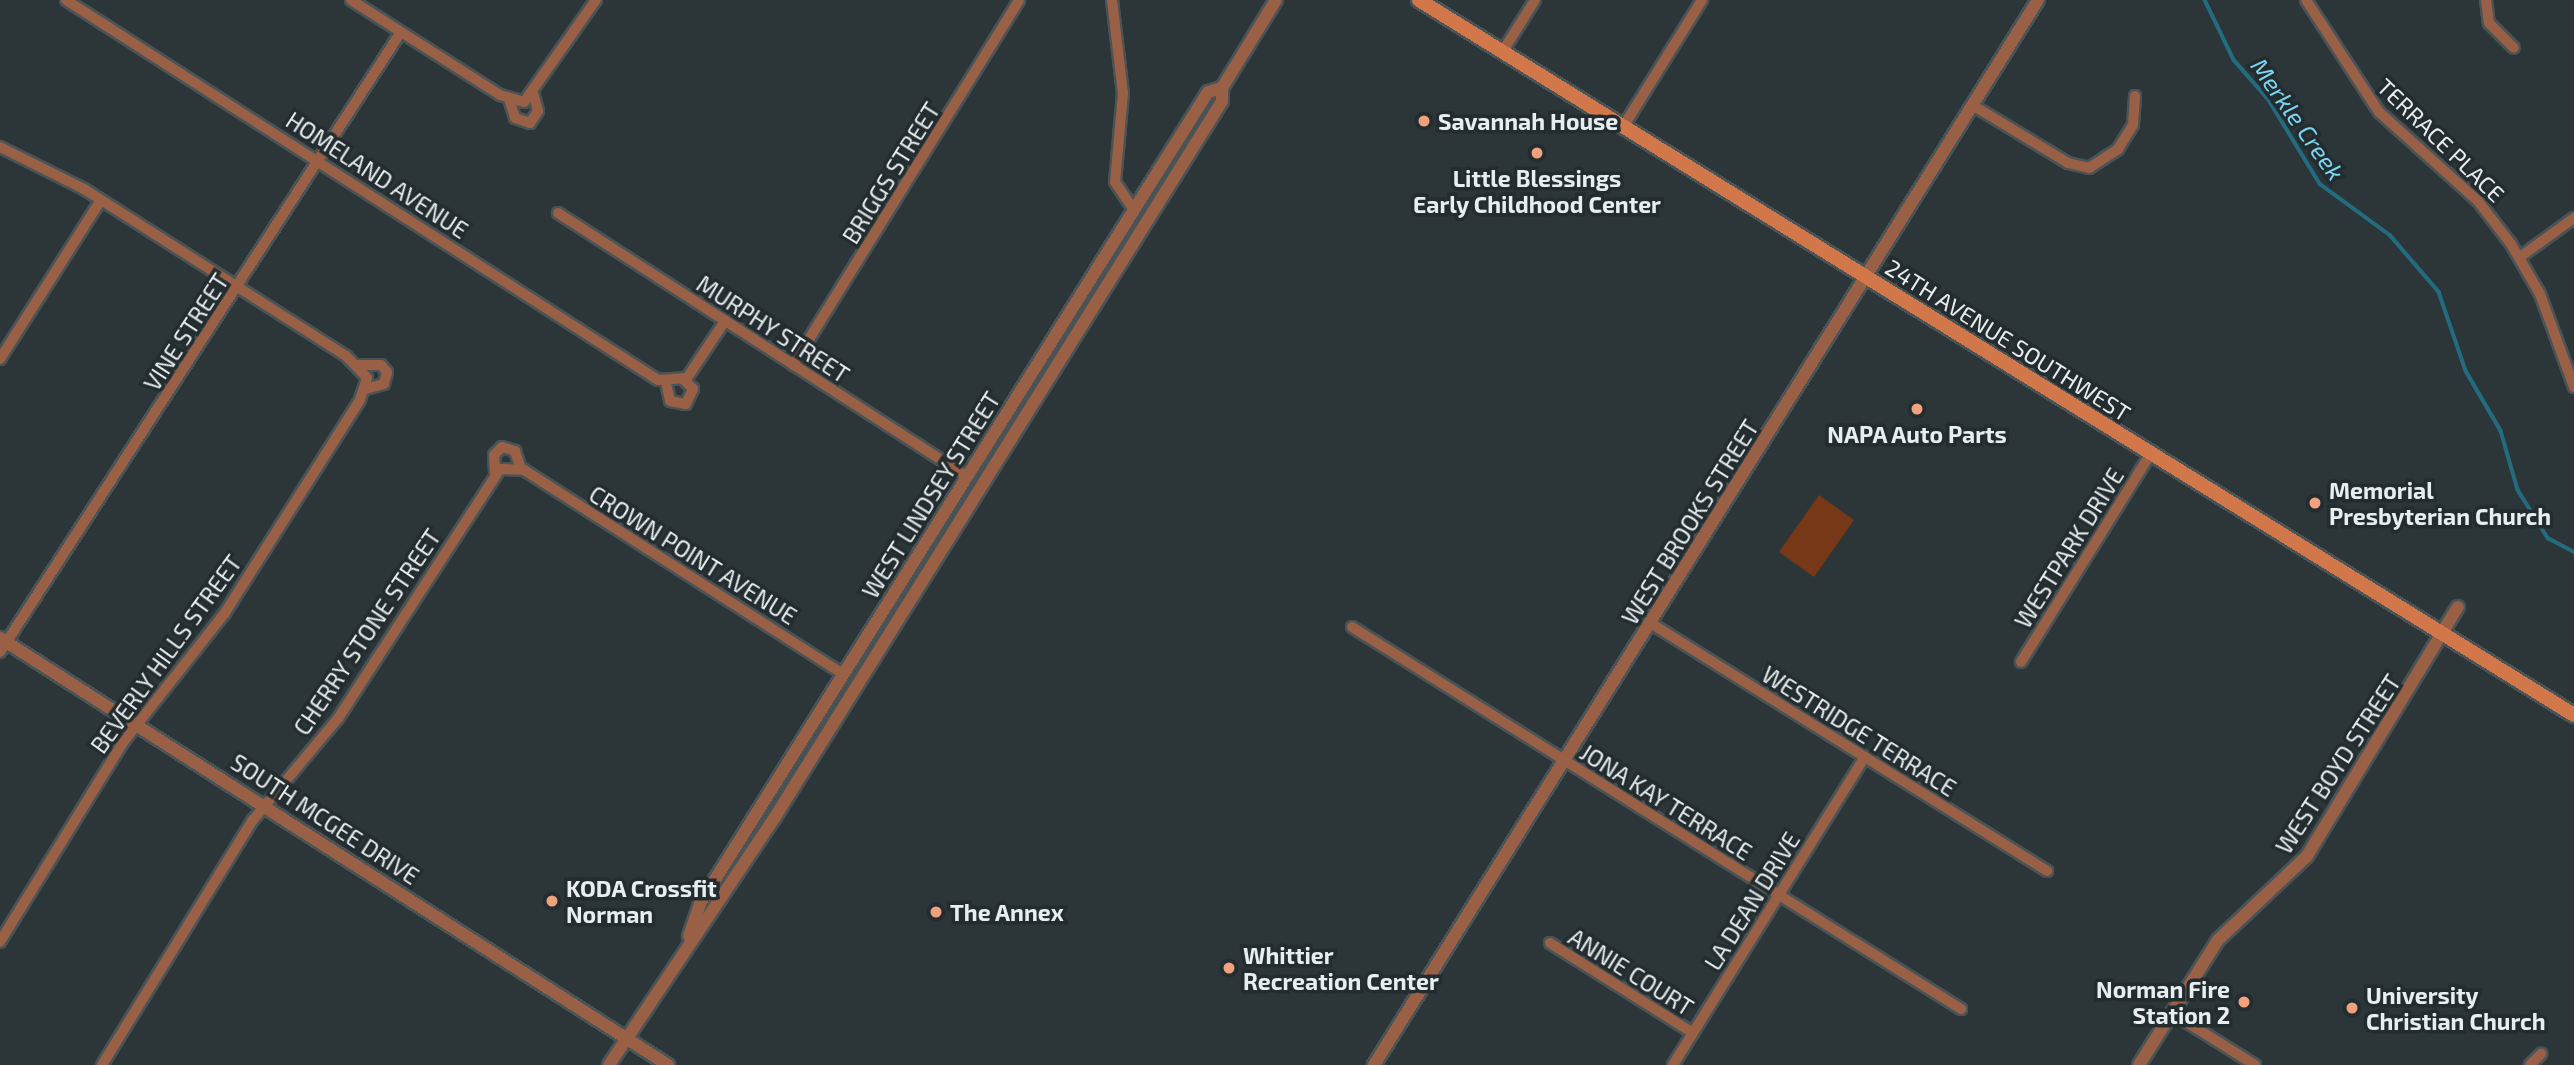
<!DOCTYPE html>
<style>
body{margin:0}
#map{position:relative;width:2574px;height:1065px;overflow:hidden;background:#2c3639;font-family:"Exo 2",sans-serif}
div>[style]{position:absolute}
.green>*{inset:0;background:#763816}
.stream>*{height:3.5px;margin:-1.75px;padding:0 1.75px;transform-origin:1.75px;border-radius:1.75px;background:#236c80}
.roads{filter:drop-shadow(2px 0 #4a5356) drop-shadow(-2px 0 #4a5356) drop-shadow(0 2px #4a5356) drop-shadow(0 -2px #4a5356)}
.minor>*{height:10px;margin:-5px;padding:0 5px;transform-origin:5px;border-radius:5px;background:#996045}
.tertiary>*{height:12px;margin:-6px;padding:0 6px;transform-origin:6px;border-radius:6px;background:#996045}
.secondary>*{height:14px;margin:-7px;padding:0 7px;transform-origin:7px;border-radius:7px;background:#d1774a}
.dots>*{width:19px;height:19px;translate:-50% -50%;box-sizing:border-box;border:4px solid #232c2f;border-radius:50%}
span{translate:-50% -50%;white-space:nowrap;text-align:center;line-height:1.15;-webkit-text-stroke:7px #232c2f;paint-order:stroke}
.poi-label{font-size:23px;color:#e8eef0;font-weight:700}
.left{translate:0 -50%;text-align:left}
.right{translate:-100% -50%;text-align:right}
.street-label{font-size:23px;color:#e8eef0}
.water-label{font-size:24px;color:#7cd6f2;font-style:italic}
</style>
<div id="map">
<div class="green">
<div style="clip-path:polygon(1819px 495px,1854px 520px,1814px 577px,1779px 552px)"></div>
</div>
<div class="stream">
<div style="left:2205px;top:0;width:67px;rotate:64.2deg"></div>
<div style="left:2234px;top:60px;width:53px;rotate:48.8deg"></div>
<div style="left:2269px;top:100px;width:98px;rotate:58.7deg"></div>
<div style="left:2320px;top:184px;width:87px;rotate:36.1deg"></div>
<div style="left:2390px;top:235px;width:75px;rotate:49.3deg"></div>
<div style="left:2439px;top:292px;width:83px;rotate:71.1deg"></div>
<div style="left:2466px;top:371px;width:69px;rotate:59.7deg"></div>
<div style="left:2501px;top:431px;width:61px;rotate:73.9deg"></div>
<div style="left:2518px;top:490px;width:57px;rotate:58deg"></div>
<div style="left:2548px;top:538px;width:30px;rotate:28deg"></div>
</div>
<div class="roads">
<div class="minor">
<div style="left:66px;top:0;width:703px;rotate:32.7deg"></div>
<div style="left:658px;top:380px;width:29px;rotate:-4deg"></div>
<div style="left:687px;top:378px;width:69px;rotate:-56.3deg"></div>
<div style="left:351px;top:0;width:177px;rotate:32.5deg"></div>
<div style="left:500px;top:95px;width:25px;rotate:16deg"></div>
<div style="left:524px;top:102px;width:125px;rotate:-54.8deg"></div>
<div style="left:1112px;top:0;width:94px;rotate:83.3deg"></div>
<div style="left:1123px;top:93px;width:89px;rotate:95.1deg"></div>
<div style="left:1115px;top:182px;width:34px;rotate:56deg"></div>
<div style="left:2306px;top:0;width:134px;rotate:56.9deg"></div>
<div style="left:2379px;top:112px;width:133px;rotate:42deg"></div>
<div style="left:2478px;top:201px;width:54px;rotate:52.5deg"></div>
<div style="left:2511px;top:244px;width:58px;rotate:59.9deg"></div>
<div style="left:2540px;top:294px;width:99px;rotate:69.9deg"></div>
<div style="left:2486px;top:0;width:23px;rotate:83deg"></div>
<div style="left:2489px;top:23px;width:35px;rotate:45deg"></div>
<div style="left:1503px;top:51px;width:60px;rotate:-57.9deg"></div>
<div style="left:509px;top:99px;width:20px;rotate:72deg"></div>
<div style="left:515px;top:118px;width:16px;rotate:18deg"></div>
<div style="left:530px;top:123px;width:14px;rotate:-56deg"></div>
<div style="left:538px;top:111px;width:16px;rotate:-105deg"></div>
<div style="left:1974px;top:106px;width:110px;rotate:31.2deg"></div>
<div style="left:2068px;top:163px;width:22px;rotate:13deg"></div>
<div style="left:2089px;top:168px;width:35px;rotate:-33deg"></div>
<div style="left:2118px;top:149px;width:28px;rotate:-58deg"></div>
<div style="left:2133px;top:125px;width:29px;rotate:-86deg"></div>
<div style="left:1623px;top:127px;width:150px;rotate:-58.1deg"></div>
<div style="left:0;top:147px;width:94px;rotate:26.6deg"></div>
<div style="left:84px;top:189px;width:311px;rotate:32.5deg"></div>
<div style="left:346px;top:356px;width:30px;rotate:46deg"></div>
<div style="left:367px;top:378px;width:23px;rotate:108deg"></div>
<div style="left:360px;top:400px;width:254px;rotate:122.4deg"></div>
<div style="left:224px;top:614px;width:162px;rotate:128.2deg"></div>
<div style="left:124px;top:741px;width:236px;rotate:121.7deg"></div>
<div style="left:558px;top:213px;width:487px;rotate:32.8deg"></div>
<div style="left:2520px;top:257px;width:67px;rotate:-35.8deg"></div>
<div style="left:0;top:359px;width:188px;rotate:-57.6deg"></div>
<div style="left:358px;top:365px;width:23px"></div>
<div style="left:381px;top:365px;width:9px;rotate:49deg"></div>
<div style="left:387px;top:372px;width:12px;rotate:104deg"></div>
<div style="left:384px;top:384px;width:20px;rotate:165deg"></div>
<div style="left:793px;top:365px;width:429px;rotate:-58.2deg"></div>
<div style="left:666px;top:383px;width:18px;rotate:77deg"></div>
<div style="left:670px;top:401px;width:16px;rotate:11deg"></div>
<div style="left:686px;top:404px;width:17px;rotate:-65deg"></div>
<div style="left:693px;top:389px;width:13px;rotate:-135deg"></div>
<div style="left:495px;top:473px;width:18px;rotate:-93deg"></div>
<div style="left:494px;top:455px;width:11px;rotate:-45deg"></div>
<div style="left:502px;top:447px;width:14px;rotate:17deg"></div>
<div style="left:515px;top:451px;width:19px;rotate:72deg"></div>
<div style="left:1652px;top:624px;width:466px;rotate:32deg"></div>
<div style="left:1352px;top:627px;width:719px;rotate:32.1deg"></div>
<div style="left:0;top:652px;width:738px;rotate:-57.11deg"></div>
<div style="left:2021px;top:662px;width:244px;rotate:-58.1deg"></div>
<div style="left:1550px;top:943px;width:169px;rotate:32.2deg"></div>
<div style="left:2172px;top:1013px;width:98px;rotate:32.1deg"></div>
<div style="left:102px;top:1065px;width:288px;rotate:-58.4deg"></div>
<div style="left:253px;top:820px;width:134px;rotate:-50.1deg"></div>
<div style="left:339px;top:717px;width:296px;rotate:-57deg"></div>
<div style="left:500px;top:469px;width:24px;rotate:2deg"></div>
<div style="left:524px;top:470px;width:379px;rotate:32.6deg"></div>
<div style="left:1673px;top:1065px;width:363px;rotate:-58.1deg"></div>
<div style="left:2530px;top:1065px;width:16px;rotate:-45deg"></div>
</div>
<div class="tertiary">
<div style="left:0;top:638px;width:793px;rotate:32.59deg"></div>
<div style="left:689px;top:936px;width:36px;rotate:-71deg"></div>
<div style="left:701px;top:902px;width:863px;rotate:-57.97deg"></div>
<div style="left:1159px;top:170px;width:92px;rotate:-57.9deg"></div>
<div style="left:1208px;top:92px;width:15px;rotate:-16deg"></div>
<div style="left:609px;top:1065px;width:298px;rotate:-56.2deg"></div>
<div style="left:775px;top:817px;width:844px;rotate:-58.02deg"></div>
<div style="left:1222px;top:101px;width:13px;rotate:-90deg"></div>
<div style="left:1222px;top:88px;width:103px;rotate:-58.5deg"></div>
<div style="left:1374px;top:1065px;width:1255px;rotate:-58.06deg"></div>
<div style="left:2139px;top:1065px;width:148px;rotate:-57.7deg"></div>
<div style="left:2218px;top:940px;width:122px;rotate:-43.3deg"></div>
<div style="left:2307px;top:856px;width:291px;rotate:-58.8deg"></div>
</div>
<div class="secondary">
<div style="left:1419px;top:0;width:1358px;rotate:31.76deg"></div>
</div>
</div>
<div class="dots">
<div style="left:1424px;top:121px;background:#f1a17c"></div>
<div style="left:1537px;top:153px;background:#f1a17c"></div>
<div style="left:1917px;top:409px;background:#f1a17c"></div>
<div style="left:2315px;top:503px;background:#f1a17c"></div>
<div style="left:552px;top:901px;background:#f1a17c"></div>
<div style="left:936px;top:912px;background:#f1a17c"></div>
<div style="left:1229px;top:968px;background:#f1a17c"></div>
<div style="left:2244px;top:1002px;background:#f1a17c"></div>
<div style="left:2352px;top:1008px;background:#f1a17c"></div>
</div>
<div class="poi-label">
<span class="left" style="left:1438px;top:121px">Savannah House</span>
<span style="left:1537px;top:191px">Little Blessings<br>Early Childhood Center</span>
<span style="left:1917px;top:434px">NAPA Auto Parts</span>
<span class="left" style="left:2329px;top:503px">Memorial<br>Presbyterian Church</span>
<span class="left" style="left:566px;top:901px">KODA Crossfit<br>Norman</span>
<span class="left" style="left:950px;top:912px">The Annex</span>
<span class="left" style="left:1243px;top:968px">Whittier<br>Recreation Center</span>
<span class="right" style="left:2230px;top:1002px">Norman Fire<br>Station 2</span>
<span class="left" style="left:2366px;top:1008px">University<br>Christian Church</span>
</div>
<div class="street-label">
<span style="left:2441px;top:140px;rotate:44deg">TERRACE PLACE</span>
<span style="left:891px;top:173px;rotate:-58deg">BRIGGS STREET</span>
<span style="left:377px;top:175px;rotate:33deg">HOMELAND AVENUE</span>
<span style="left:773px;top:329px;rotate:33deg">MURPHY STREET</span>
<span style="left:186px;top:332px;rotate:-57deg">VINE STREET</span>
<span style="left:2008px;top:340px;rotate:32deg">24TH AVENUE SOUTHWEST</span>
<span style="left:931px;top:495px;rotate:-58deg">WEST LINDSEY STREET</span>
<span style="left:1690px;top:522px;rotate:-58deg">WEST BROOKS STREET</span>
<span style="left:2069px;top:548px;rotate:-58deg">WESTPARK DRIVE</span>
<span style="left:693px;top:555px;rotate:32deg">CROWN POINT AVENUE</span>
<span style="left:367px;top:632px;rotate:-56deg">CHERRY STONE STREET</span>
<span style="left:166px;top:654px;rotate:-54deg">BEVERLY HILLS STREET</span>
<span style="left:1859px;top:731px;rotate:32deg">WESTRIDGE TERRACE</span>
<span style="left:2338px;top:764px;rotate:-57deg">WEST BOYD STREET</span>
<span style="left:1666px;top:802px;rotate:32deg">JONA KAY TERRACE</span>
<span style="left:325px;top:819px;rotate:33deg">SOUTH MCGEE DRIVE</span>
<span style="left:1752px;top:901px;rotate:-58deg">LA DEAN DRIVE</span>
<span style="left:1631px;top:972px;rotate:32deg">ANNIE COURT</span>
</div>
<div class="water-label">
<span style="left:2298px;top:119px;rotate:55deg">Merkle Creek</span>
</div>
</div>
